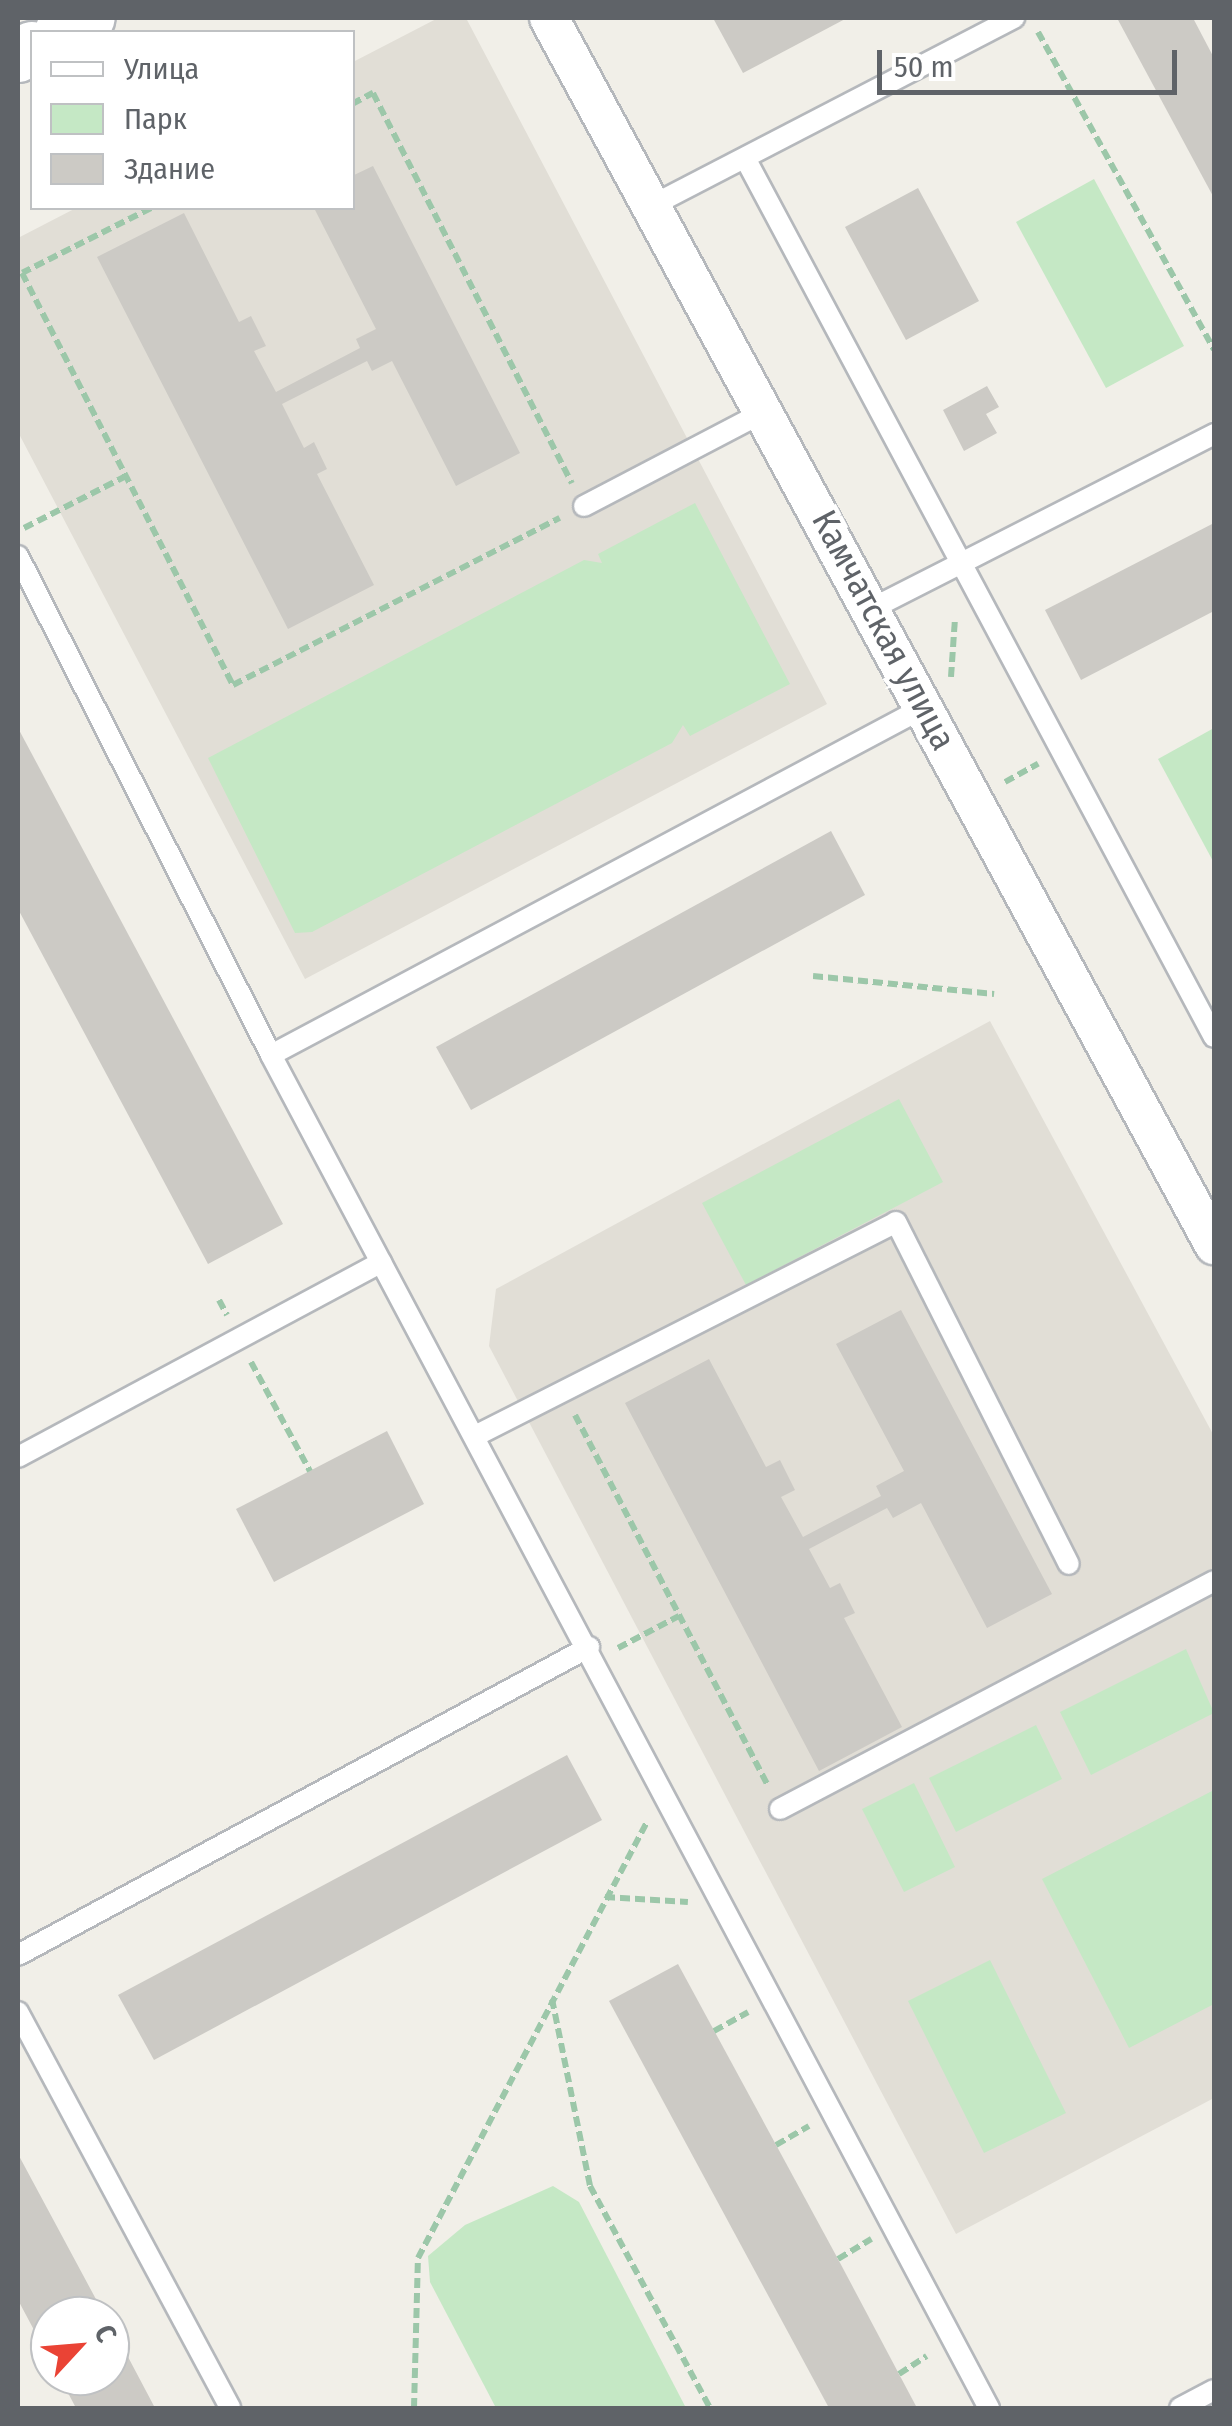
<!DOCTYPE html>
<meta charset="utf-8">
<style>
body{margin:0}
#map{position:relative;width:1232px;height:2426px;overflow:hidden;background:#f1efe8;font-family:"Fira Sans Condensed",sans-serif}
div>[style]{position:absolute}
.education>*{inset:0;background:#e1ded6}
.green>*{inset:0;background:#c5e8c5}
.building>*{inset:0;background:#cccac5}
.path>*{height:6px;margin-top:-3px;transform-origin:0;background:repeating-linear-gradient(90deg,#9cc7a9 0 10px,transparent 0 15px)}
.roads{filter:drop-shadow(2px 0 #b5b8bc) drop-shadow(-2px 0 #b5b8bc) drop-shadow(0 2px #b5b8bc) drop-shadow(0 -2px #b5b8bc)}
.lane>*{height:20px;margin:-10px;padding:0 10px;transform-origin:10px;border-radius:10px;background:#fff}
.street>*{height:38px;margin:-19px;padding:0 19px;transform-origin:19px;border-radius:19px;background:#fff}
.secondary>*{height:52px;margin:-26px;padding:0 26px;transform-origin:26px;border-radius:26px;background:#fff}
span{translate:-50% -50%;white-space:nowrap;text-align:center;line-height:1.15;-webkit-text-stroke:9px #fff;paint-order:stroke}
.street-label{font-size:35px;color:#5f6368}
.frame{position:absolute;inset:0;border:20px solid #5f6368;pointer-events:none}
.legend{position:absolute;left:30px;top:30px;width:325px;height:180px;box-sizing:border-box;background:#fff;border:2px solid #bfc1c3;margin:0;padding:12px 18px;list-style:none;font-size:30px;color:#5f6368}
.legend li{display:flex;align-items:center;gap:20px;height:50px}
.legend b{width:50px;border:2px solid #bfc1c3}
.north{position:absolute;left:30px;top:2296px;width:100px;height:100px;box-sizing:border-box;background:#fff;border:2px solid #bfc1c3;border-radius:50%;rotate:64deg;font-size:28px;font-weight:700;line-height:40px;text-align:center;color:#5f6368}
.north::after{content:'';display:block;margin:auto;width:35px;height:45px;background:#ea4335;clip-path:polygon(50% 0,100% 100%,50% 72%,0 100%)}
.scale{position:absolute;left:877px;top:50px;width:300px;height:45px;box-sizing:border-box;border:5px solid #5f6368;border-top:0;padding-left:12px;font-size:30px;line-height:35px;white-space:nowrap;color:#5f6368;-webkit-text-stroke:8px #fff;paint-order:stroke}
</style>
<div id="map">
<div class="education">
<div style="clip-path:polygon(438px 18px,466px 18px,827px 704px,305px 979px,18px 432px,18px 238px,76px 208px,352px 208px,353px 62px)"></div>
<div style="clip-path:polygon(990px 1021px,1214px 1436px,1214px 2098px,956px 2234px,489px 1346px,496px 1289px)"></div>
</div>
<div class="green">
<div style="clip-path:polygon(1094px 179px,1184px 346px,1106px 388px,1016px 222px)"></div>
<div style="clip-path:polygon(695px 503px,790px 684px,690px 736px,683px 725px,672px 743px,312px 932px,295px 933px,208px 758px,584px 560px,602px 563px,598px 554px)"></div>
<div style="clip-path:polygon(1214px 728px,1214px 863px,1158px 759px)"></div>
<div style="clip-path:polygon(899px 1099px,943px 1182px,746px 1285px,702px 1203px)"></div>
<div style="clip-path:polygon(1186px 1649px,1214px 1713px,1091px 1775px,1060px 1712px)"></div>
<div style="clip-path:polygon(1036px 1725px,1062px 1779px,956px 1832px,929px 1778px)"></div>
<div style="clip-path:polygon(914px 1783px,955px 1867px,904px 1892px,862px 1809px)"></div>
<div style="clip-path:polygon(1214px 1790px,1214px 2004px,1129px 2048px,1042px 1879px)"></div>
<div style="clip-path:polygon(990px 1960px,1066px 2113px,984px 2153px,908px 2001px)"></div>
<div style="clip-path:polygon(553px 2186px,579px 2202px,686px 2408px,496px 2408px,430px 2282px,428px 2256px,465px 2225px)"></div>
</div>
<div class="building">
<div style="clip-path:polygon(713px 18px,847px 18px,743px 73px)"></div>
<div style="clip-path:polygon(1117px 18px,1193px 18px,1214px 58px,1214px 198px)"></div>
<div style="clip-path:polygon(373px 166px,520px 453px,456px 486px,392px 361px,372px 371px,367px 361px,282px 404px,304px 448px,314px 442px,327px 469px,317px 474px,374px 585px,288px 629px,97px 257px,184px 213px,239px 322px,251px 316px,266px 346px,254px 351px,276px 392px,360px 348px,356px 339px,376px 329px,314px 208px,352px 208px,352px 176px)"></div>
<div style="clip-path:polygon(918px 188px,979px 301px,906px 340px,845px 227px)"></div>
<div style="clip-path:polygon(987px 386px,999px 407px,986px 414px,997px 433px,964px 451px,943px 410px)"></div>
<div style="clip-path:polygon(1214px 523px,1214px 611px,1081px 680px,1045px 610px)"></div>
<div style="clip-path:polygon(18px 728px,283px 1224px,208px 1264px,18px 909px)"></div>
<div style="clip-path:polygon(831px 831px,865px 895px,471px 1110px,436px 1047px)"></div>
<div style="clip-path:polygon(901px 1310px,1052px 1594px,987px 1628px,921px 1503px,893px 1518px,887px 1508px,809px 1549px,830px 1588px,840px 1583px,855px 1613px,844px 1618px,902px 1727px,819px 1771px,625px 1403px,709px 1359px,766px 1467px,780px 1460px,795px 1490px,781px 1497px,803px 1537px,881px 1496px,876px 1486px,904px 1471px,836px 1344px)"></div>
<div style="clip-path:polygon(387px 1431px,424px 1504px,274px 1582px,236px 1509px)"></div>
<div style="clip-path:polygon(567px 1755px,602px 1820px,154px 2060px,118px 1995px)"></div>
<div style="clip-path:polygon(678px 1964px,838px 2259px,917px 2408px,829px 2408px,609px 2001px)"></div>
<div style="clip-path:polygon(18px 2154px,105px 2316px,50px 2316px,50px 2360px,18px 2300px)"></div>
<div style="clip-path:polygon(110px 2325px,127px 2355px,155px 2408px,76px 2408px,59px 2376px,110px 2376px)"></div>
</div>
<div class="path">
<div style="left:1038px;top:32px;width:363px;rotate:61deg"></div>
<div style="left:352px;top:104px;width:24px;rotate:-28deg"></div>
<div style="left:373px;top:93px;width:438px;rotate:63deg"></div>
<div style="left:151px;top:208px;width:144px;rotate:153.3deg"></div>
<div style="left:22px;top:273px;width:463px;rotate:62.9deg"></div>
<div style="left:233px;top:685px;width:367px;rotate:-27.1deg"></div>
<div style="left:24px;top:528px;width:114px;rotate:-27deg"></div>
<div style="left:951px;top:677px;width:58px;rotate:-86.1deg"></div>
<div style="left:1005px;top:782px;width:38px;rotate:-29deg"></div>
<div style="left:813px;top:976px;width:182px;rotate:5.7deg"></div>
<div style="left:219px;top:1300px;width:17px;rotate:62deg"></div>
<div style="left:251px;top:1362px;width:124px;rotate:61.6deg"></div>
<div style="left:575px;top:1415px;width:417px;rotate:62.5deg"></div>
<div style="left:618px;top:1648px;width:69px;rotate:-27.7deg"></div>
<div style="left:605px;top:1897px;width:83px;rotate:3.4deg"></div>
<div style="left:552px;top:1999px;width:191px;rotate:78.5deg"></div>
<div style="left:590px;top:2186px;width:252px;rotate:61.6deg"></div>
<div style="left:714px;top:2031px;width:39px;rotate:-29deg"></div>
<div style="left:776px;top:2145px;width:38px;rotate:-30deg"></div>
<div style="left:838px;top:2259px;width:39px;rotate:-31deg"></div>
<div style="left:899px;top:2374px;width:33px;rotate:-33deg"></div>
<div style="left:414px;top:2408px;width:150px;rotate:-88.5deg"></div>
<div style="left:418px;top:2258px;width:491px;rotate:-62.3deg"></div>
</div>
<div class="roads">
<div class="lane">
<div style="left:745px;top:158px;width:996px;rotate:61.92deg"></div>
<div style="left:653px;top:205px;width:407px;rotate:-27.4deg"></div>
<div style="left:584px;top:506px;width:205px;rotate:-27.6deg"></div>
<div style="left:18px;top:556px;width:559px;rotate:63.11deg"></div>
<div style="left:271px;top:1055px;width:1532px;rotate:62.05deg"></div>
<div style="left:873px;top:608px;width:383px;rotate:-27deg"></div>
<div style="left:271px;top:1055px;width:741px;rotate:-28.02deg"></div>
<div style="left:475px;top:1436px;width:472px;rotate:-26.9deg"></div>
<div style="left:896px;top:1222px;width:383px;rotate:63.2deg"></div>
<div style="left:18px;top:1457px;width:412px;rotate:-28.2deg"></div>
<div style="left:780px;top:1809px;width:490px;rotate:-27.7deg"></div>
<div style="left:18px;top:1955px;width:649px;rotate:-28.34deg"></div>
<div style="left:18px;top:2012px;width:449px;rotate:61.8deg"></div>
<div style="left:1180px;top:2408px;width:38px;rotate:-28deg"></div>
</div>
<div class="street">
<div style="left:549px;top:18px;width:1396px;rotate:61.54deg"></div>
</div>
<div class="secondary">
<div style="left:61px;top:32px;width:31px;rotate:-27deg"></div>
<div style="left:18px;top:56px;width:16px;rotate:-30deg"></div>
</div>
</div>
<div class="street-label">
<span style="left:884px;top:630px;rotate:62deg">Камчатская улица</span>
</div>
<div class="frame"></div>
<ul class="legend">
<li><b style="height:12px;background:#fff"></b>Улица</li>
<li><b style="height:28px;background:#c5e8c5"></b>Парк</li>
<li><b style="height:28px;background:#cccac5"></b>Здание</li>
</ul>
<div class="north">С</div>
<div class="scale">50 m</div>
</div>
